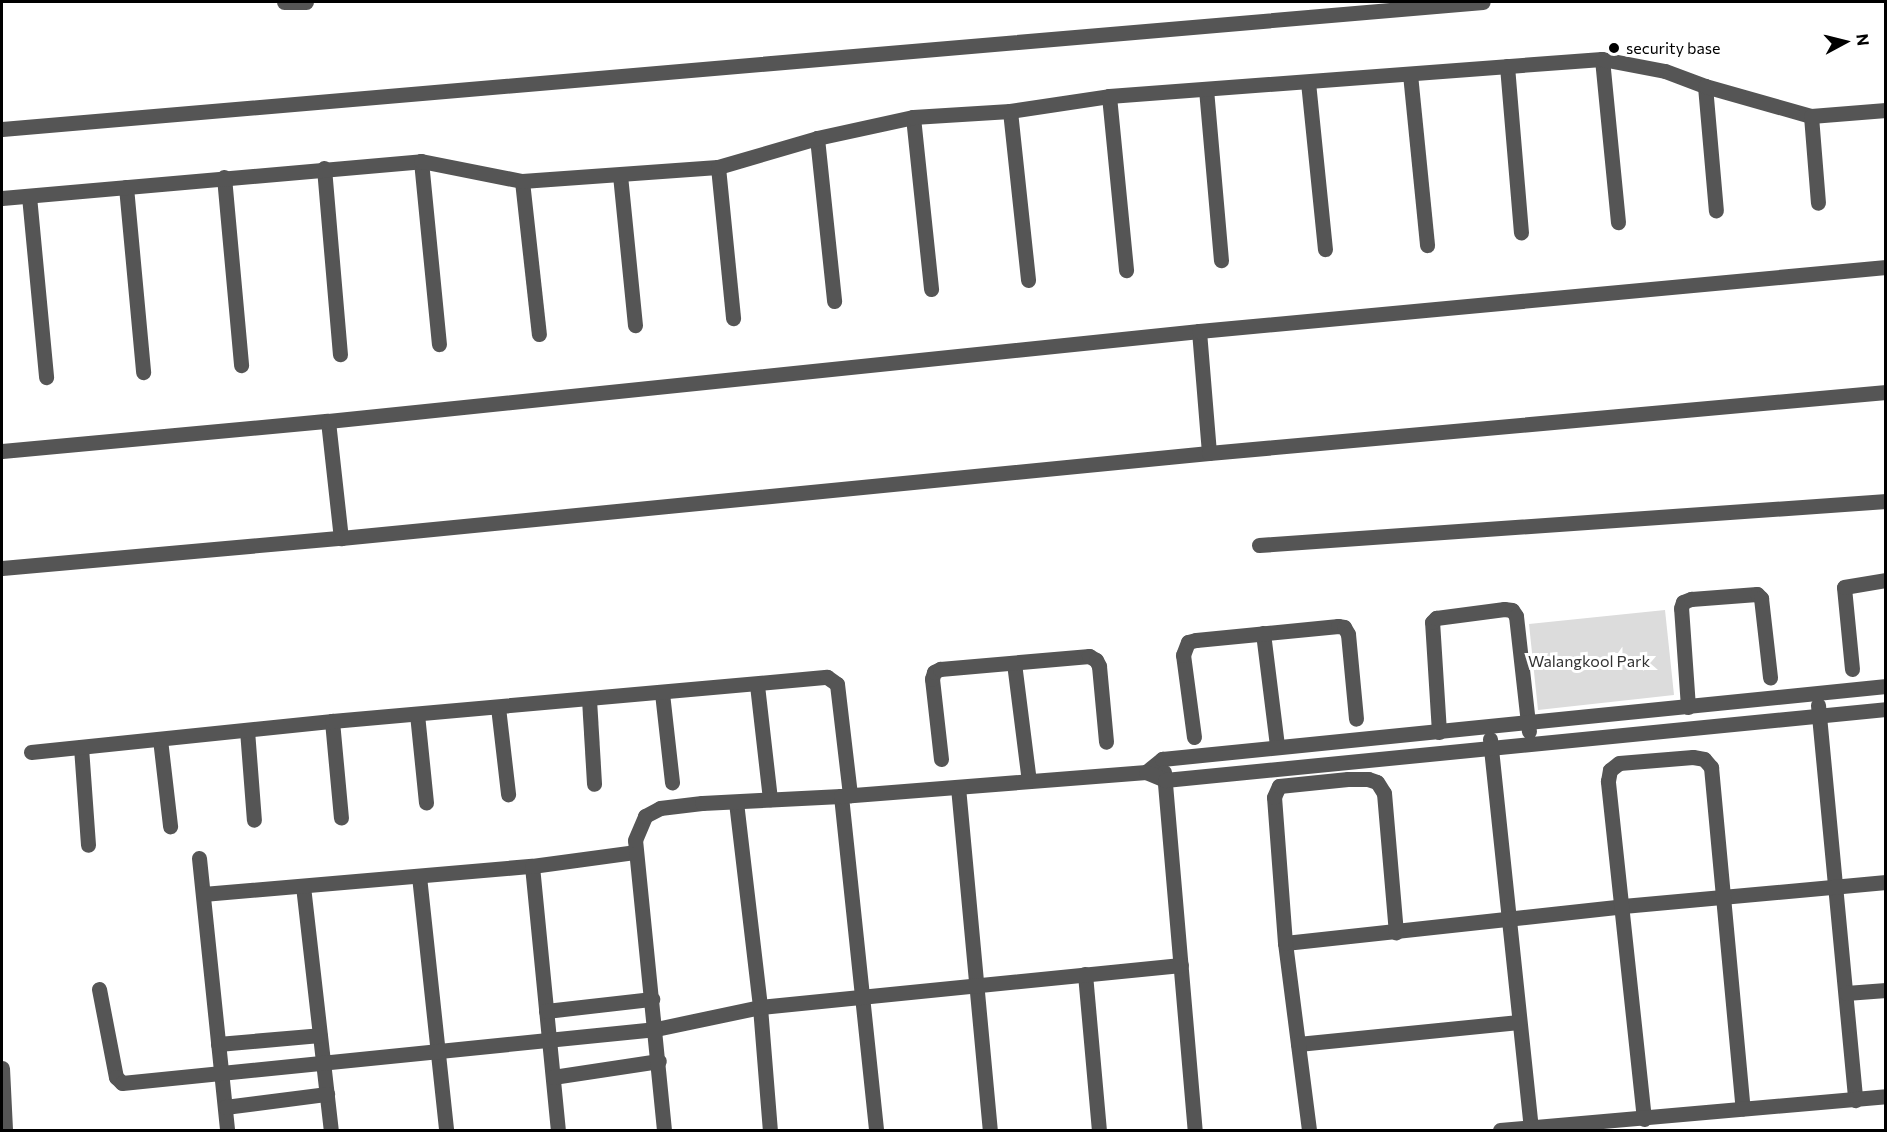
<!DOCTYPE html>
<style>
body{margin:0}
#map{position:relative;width:1887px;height:1132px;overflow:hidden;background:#fff;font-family:Commissioner,sans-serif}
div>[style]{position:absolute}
.green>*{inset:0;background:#dcdcdc}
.minor>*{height:15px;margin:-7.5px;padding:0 7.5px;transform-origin:7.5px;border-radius:7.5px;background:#555}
.dots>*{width:16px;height:16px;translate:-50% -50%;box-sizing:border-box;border:3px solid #fff;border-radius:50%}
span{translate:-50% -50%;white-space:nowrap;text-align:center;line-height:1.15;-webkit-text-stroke:6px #fff;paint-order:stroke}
.poi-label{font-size:16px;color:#000}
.left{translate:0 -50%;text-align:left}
.park-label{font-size:16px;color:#333}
.frame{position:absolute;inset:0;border:3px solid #000;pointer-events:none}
.north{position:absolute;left:1815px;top:12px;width:60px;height:60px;-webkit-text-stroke:4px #fff;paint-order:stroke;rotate:83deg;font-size:16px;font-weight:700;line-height:24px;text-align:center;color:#000}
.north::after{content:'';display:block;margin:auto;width:21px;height:27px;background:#000;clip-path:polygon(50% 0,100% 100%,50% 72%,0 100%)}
</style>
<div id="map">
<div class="green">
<div style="clip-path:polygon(1665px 610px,1674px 695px,1538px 710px,1529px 624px)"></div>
</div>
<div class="minor">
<div style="left:284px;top:2px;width:22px"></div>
<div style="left:1602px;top:59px;width:164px;rotate:84.4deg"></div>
<div style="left:1507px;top:66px;width:167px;rotate:85.2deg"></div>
<div style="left:1410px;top:74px;width:172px;rotate:84.3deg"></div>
<div style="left:1308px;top:82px;width:168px;rotate:84.2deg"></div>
<div style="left:1705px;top:86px;width:125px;rotate:85deg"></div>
<div style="left:1206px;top:89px;width:172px;rotate:85deg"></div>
<div style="left:1109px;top:96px;width:175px;rotate:84.4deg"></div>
<div style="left:1010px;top:111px;width:170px;rotate:83.9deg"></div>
<div style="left:1811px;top:116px;width:87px;rotate:85.4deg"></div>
<div style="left:913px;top:117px;width:173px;rotate:84deg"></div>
<div style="left:2px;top:129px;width:1486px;rotate:-4.9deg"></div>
<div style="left:817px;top:138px;width:164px;rotate:84deg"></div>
<div style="left:421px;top:161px;width:184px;rotate:84.4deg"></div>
<div style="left:718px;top:167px;width:152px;rotate:84.3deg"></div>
<div style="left:324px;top:168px;width:187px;rotate:85.1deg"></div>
<div style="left:620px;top:175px;width:151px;rotate:84.3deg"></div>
<div style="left:224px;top:177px;width:189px;rotate:84.8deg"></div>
<div style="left:522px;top:181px;width:154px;rotate:83.7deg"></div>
<div style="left:126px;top:187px;width:186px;rotate:84.7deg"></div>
<div style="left:29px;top:196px;width:182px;rotate:84.6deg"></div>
<div style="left:2px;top:198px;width:421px;rotate:-5deg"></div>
<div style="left:421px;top:161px;width:103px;rotate:11.2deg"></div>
<div style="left:522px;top:181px;width:196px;rotate:-4.1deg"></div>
<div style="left:718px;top:167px;width:103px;rotate:-16.3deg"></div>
<div style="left:817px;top:138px;width:98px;rotate:-12.3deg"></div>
<div style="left:913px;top:117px;width:97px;rotate:-3.5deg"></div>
<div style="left:1010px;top:111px;width:100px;rotate:-8.6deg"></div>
<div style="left:1109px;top:96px;width:494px;rotate:-4.3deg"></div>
<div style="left:1602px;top:59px;width:64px;rotate:10.8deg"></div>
<div style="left:1665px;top:71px;width:43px;rotate:20.6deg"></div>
<div style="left:1705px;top:86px;width:110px;rotate:15.8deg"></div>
<div style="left:1811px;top:116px;width:75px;rotate:-4.6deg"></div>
<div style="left:1199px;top:331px;width:122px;rotate:85.3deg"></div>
<div style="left:328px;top:421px;width:118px;rotate:83.7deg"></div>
<div style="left:2px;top:451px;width:327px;rotate:-5.3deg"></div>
<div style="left:328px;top:421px;width:876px;rotate:-5.9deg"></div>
<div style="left:1199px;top:331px;width:690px;rotate:-5.32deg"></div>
<div style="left:1259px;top:545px;width:629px;rotate:-4.01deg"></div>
<div style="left:2px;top:568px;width:340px;rotate:-5.1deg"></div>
<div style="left:341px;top:538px;width:872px;rotate:-5.59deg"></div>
<div style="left:1209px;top:453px;width:680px;rotate:-5.15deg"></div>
<div style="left:1263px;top:633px;width:114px;rotate:82.9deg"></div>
<div style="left:1014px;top:663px;width:119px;rotate:82.8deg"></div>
<div style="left:1852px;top:669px;width:82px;rotate:-95.6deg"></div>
<div style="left:1844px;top:587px;width:43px;rotate:-9.5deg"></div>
<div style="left:757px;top:685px;width:115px;rotate:83.5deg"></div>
<div style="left:662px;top:693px;width:90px;rotate:83.6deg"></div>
<div style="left:589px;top:699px;width:85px;rotate:86.6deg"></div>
<div style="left:1818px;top:705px;width:397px;rotate:84.6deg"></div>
<div style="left:498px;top:707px;width:88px;rotate:83.4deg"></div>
<div style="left:1688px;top:707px;width:99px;rotate:-94deg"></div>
<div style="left:1681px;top:608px;width:6px;rotate:-72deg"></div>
<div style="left:1683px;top:602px;width:9px;rotate:-21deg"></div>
<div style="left:1691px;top:599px;width:66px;rotate:-4.3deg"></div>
<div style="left:1757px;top:594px;width:6px;rotate:45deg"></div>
<div style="left:1761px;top:598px;width:80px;rotate:83.5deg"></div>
<div style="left:417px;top:714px;width:89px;rotate:84.2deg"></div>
<div style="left:332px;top:721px;width:97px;rotate:84.7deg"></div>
<div style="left:247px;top:730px;width:90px;rotate:85.6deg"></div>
<div style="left:1439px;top:732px;width:110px;rotate:-93.6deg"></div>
<div style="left:1432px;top:622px;width:6px;rotate:-45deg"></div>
<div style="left:1436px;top:618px;width:69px;rotate:-7.5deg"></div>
<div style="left:1504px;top:609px;width:8px;rotate:7deg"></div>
<div style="left:1512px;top:610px;width:7px;rotate:56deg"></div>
<div style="left:1516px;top:616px;width:116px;rotate:83.6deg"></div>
<div style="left:1194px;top:737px;width:83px;rotate:-97.6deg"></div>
<div style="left:1183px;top:655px;width:14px;rotate:-69deg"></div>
<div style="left:1188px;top:642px;width:8px;rotate:-14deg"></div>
<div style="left:1196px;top:640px;width:143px;rotate:-5.6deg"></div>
<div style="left:1338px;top:626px;width:6px;rotate:9deg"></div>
<div style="left:1344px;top:627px;width:8px;rotate:60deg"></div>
<div style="left:1348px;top:634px;width:85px;rotate:84.6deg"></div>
<div style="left:160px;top:739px;width:88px;rotate:83.4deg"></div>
<div style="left:1490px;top:739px;width:391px;rotate:84deg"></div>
<div style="left:81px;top:747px;width:98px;rotate:85.9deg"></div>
<div style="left:31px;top:752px;width:303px;rotate:-5.9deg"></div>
<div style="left:332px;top:721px;width:497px;rotate:-5.1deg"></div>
<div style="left:827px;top:677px;width:12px;rotate:35deg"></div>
<div style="left:837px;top:684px;width:112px;rotate:83.3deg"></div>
<div style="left:941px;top:759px;width:81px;rotate:-96.4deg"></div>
<div style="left:932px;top:679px;width:7px;rotate:-74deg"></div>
<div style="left:934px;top:672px;width:7px;rotate:-27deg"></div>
<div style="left:940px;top:669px;width:150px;rotate:-5deg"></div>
<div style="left:1089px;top:656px;width:8px;rotate:30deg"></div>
<div style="left:1096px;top:660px;width:7px;rotate:63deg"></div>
<div style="left:1099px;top:666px;width:76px;rotate:84.7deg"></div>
<div style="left:1146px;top:772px;width:21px;rotate:-39deg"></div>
<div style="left:1162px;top:759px;width:728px;rotate:-5.76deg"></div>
<div style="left:1164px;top:772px;width:359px;rotate:85.1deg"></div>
<div style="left:958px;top:787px;width:344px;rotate:84.7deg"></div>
<div style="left:841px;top:796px;width:336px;rotate:84deg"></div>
<div style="left:736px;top:802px;width:206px;rotate:83.3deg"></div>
<div style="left:760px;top:1007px;width:123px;rotate:85.4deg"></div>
<div style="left:199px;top:858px;width:273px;rotate:84.1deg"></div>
<div style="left:532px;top:866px;width:265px;rotate:84.4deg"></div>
<div style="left:419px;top:876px;width:255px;rotate:83.9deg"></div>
<div style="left:303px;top:886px;width:246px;rotate:83.5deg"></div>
<div style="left:203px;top:894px;width:330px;rotate:-4.9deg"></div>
<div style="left:532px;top:866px;width:105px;rotate:-7.7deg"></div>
<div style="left:1285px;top:943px;width:340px;rotate:-6.2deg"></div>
<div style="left:1623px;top:906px;width:264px;rotate:-5.2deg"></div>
<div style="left:1085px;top:974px;width:157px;rotate:84.9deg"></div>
<div style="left:99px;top:989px;width:90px;rotate:79.1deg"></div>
<div style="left:116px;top:1077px;width:8px;rotate:45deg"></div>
<div style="left:122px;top:1083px;width:537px;rotate:-5.77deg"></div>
<div style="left:656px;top:1029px;width:106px;rotate:-11.9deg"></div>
<div style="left:760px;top:1007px;width:423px;rotate:-5.7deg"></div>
<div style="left:1846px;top:993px;width:40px;rotate:-4.3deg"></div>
<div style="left:546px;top:1011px;width:107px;rotate:-6.5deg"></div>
<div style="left:218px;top:1044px;width:102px;rotate:-5deg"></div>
<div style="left:1298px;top:1044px;width:222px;rotate:-5.7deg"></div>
<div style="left:2px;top:1068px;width:62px;rotate:87.2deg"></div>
<div style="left:553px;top:1077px;width:107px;rotate:-8.6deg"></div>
<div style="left:225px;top:1107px;width:103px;rotate:-7.3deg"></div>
<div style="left:1644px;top:1119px;width:340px;rotate:-96.1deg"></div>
<div style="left:1608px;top:781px;width:11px;rotate:-80deg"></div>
<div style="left:1610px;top:770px;width:11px;rotate:-38deg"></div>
<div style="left:1619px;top:763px;width:74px;rotate:-4.6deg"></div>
<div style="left:1693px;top:757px;width:11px;rotate:10deg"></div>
<div style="left:1704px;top:759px;width:11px;rotate:49deg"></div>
<div style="left:1711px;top:767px;width:343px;rotate:84.7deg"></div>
<div style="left:664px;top:1130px;width:291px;rotate:-95.7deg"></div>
<div style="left:635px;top:840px;width:26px;rotate:-67deg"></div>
<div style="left:645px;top:816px;width:17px;rotate:-28deg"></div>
<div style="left:660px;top:808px;width:42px;rotate:-6.8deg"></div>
<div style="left:702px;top:803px;width:139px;rotate:-2.9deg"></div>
<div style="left:841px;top:796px;width:306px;rotate:-4.5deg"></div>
<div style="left:1146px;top:772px;width:21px;rotate:23deg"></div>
<div style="left:1165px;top:780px;width:724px;rotate:-5.62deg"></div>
<div style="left:1309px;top:1130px;width:189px;rotate:-97.3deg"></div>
<div style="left:1285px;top:943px;width:146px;rotate:-94.3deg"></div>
<div style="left:1274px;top:797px;width:12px;rotate:-66deg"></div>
<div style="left:1279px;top:786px;width:69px;rotate:-5.8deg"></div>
<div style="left:1348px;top:779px;width:20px"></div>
<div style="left:1368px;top:779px;width:9px;rotate:18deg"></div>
<div style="left:1377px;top:782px;width:13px;rotate:58deg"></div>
<div style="left:1384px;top:793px;width:140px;rotate:85.1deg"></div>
<div style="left:1500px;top:1130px;width:387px;rotate:-5deg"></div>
</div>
<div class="dots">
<div style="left:1614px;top:48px;background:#000"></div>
</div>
<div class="poi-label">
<span class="left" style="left:1626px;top:48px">security base</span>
</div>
<div class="park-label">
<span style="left:1589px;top:661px">Walangkool Park</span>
</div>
<div class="frame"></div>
<div class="north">N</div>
</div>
